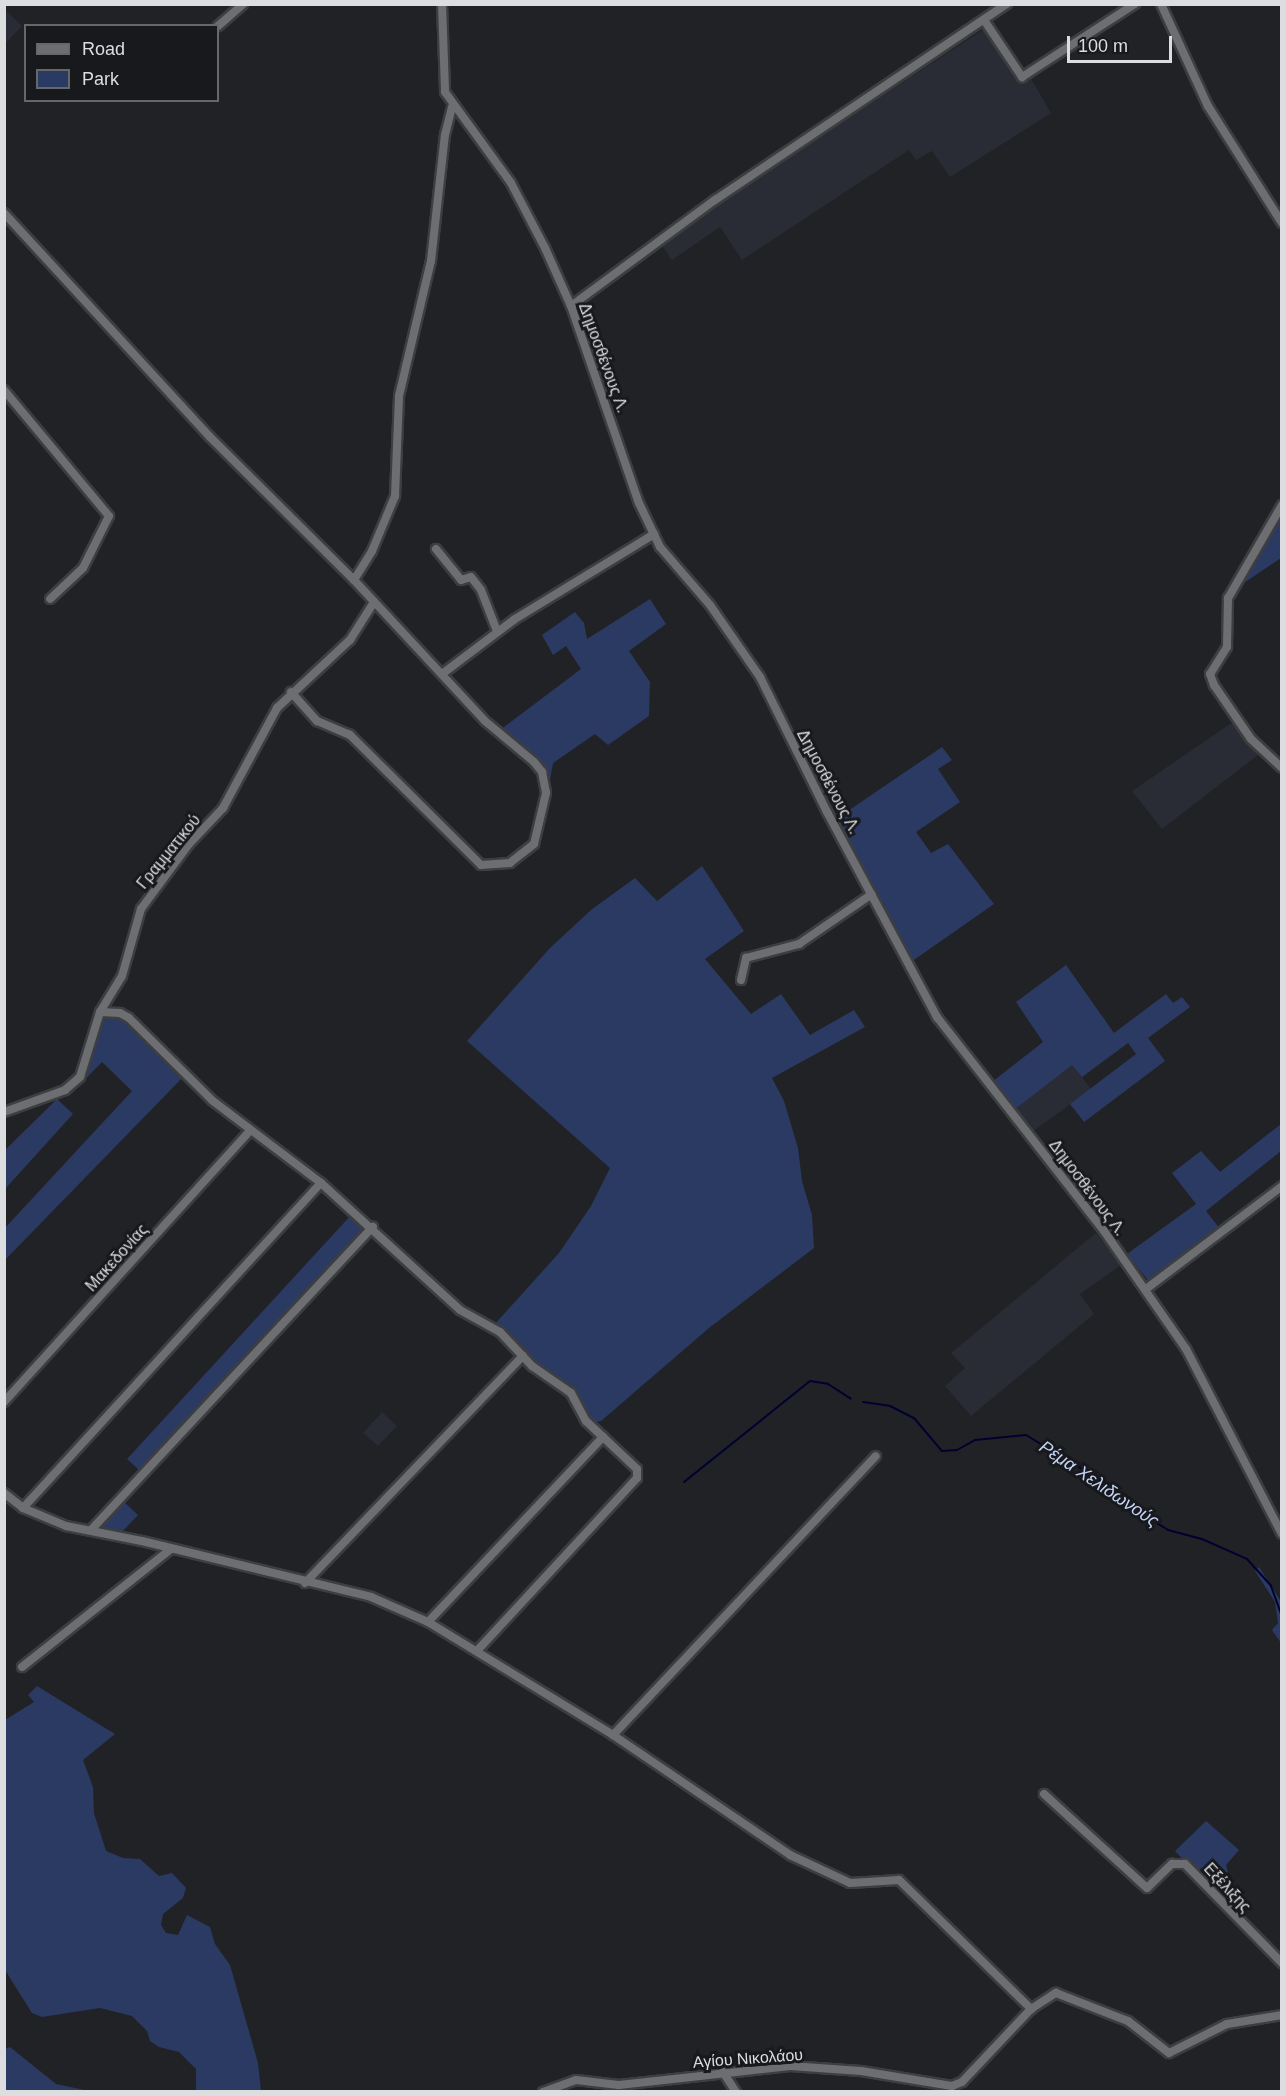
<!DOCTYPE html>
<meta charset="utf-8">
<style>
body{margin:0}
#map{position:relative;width:1286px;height:2096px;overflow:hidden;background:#212225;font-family:Arial,sans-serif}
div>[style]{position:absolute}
.built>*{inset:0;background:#292c34}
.green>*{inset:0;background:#2b3a63}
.stream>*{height:2px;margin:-1px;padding:0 1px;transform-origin:1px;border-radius:1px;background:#020030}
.roads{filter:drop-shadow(2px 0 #3c3e40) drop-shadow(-2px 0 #3c3e40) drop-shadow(0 2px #3c3e40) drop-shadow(0 -2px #3c3e40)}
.minor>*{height:8px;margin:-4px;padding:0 4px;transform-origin:4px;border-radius:4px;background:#6d6e72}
span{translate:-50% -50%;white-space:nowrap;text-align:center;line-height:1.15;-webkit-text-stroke:6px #18191c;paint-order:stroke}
.street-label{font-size:16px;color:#dcdddf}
.water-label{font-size:18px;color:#c5d3f6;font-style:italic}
.frame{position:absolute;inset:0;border:6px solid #dcdddf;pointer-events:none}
.legend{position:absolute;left:24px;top:24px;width:195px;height:78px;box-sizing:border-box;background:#18191c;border:2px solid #66676a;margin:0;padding:8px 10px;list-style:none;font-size:18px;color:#dcdddf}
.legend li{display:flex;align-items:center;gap:12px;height:30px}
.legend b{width:30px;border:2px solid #66676a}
.scale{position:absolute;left:1067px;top:36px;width:105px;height:27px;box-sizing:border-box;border:3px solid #dcdddf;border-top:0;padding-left:8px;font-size:18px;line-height:21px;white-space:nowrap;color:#dcdddf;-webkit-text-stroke:4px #18191c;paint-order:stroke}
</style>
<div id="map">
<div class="built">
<div style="clip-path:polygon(4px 9px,22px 26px,5px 44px,4px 44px)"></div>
<div style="clip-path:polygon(984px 29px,1018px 83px,1030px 77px,1051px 113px,950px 177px,932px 151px,916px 160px,909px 150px,742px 260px,720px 227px,672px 260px,662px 246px,718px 204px)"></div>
<div style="clip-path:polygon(1233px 722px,1258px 755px,1162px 829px,1132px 791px)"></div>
<div style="clip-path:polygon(1072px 1064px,1091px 1089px,1032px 1132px,1014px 1110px)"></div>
<div style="clip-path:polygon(1096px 1233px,1121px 1265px,1080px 1294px,1094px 1314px,971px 1416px,945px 1386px,965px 1368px,951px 1353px)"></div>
<div style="clip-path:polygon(382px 1412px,397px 1426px,378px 1446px,363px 1433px)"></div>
</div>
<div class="green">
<div style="clip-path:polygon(1281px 519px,1281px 558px,1238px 587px,1250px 568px)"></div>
<div style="clip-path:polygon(650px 599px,666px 624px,629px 651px,650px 682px,649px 716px,608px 745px,595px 734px,553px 763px,550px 780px,524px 748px,500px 730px,581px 669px,566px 646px,553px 655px,542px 635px,575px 612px,584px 623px,587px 639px)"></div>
<div style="clip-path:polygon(942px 747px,952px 760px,938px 769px,960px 802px,916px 832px,931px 853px,948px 844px,994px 904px,911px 962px,836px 819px)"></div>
<div style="clip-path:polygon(702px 866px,744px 931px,705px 959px,751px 1014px,781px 994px,810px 1035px,854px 1010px,865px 1027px,772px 1078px,784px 1101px,798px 1148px,802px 1181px,812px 1215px,814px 1248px,709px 1328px,601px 1421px,592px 1423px,582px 1405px,524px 1355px,510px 1335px,494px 1325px,559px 1253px,591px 1206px,610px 1168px,467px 1041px,550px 948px,591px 910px,635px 878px,657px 901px)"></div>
<div style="clip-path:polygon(1066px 965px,1114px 1033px,1166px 994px,1173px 1003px,1182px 997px,1190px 1007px,1148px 1038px,1165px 1061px,1084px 1122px,1070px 1104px,1136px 1054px,1128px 1043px,1082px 1077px,1072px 1065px,1014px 1110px,992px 1082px,1043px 1042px,1016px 1002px)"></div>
<div style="clip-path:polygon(118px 1017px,127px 1020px,187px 1073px,5px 1260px,4px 1229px,132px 1091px,102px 1062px,70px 1095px,68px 1093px,91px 1061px,103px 1018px)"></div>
<div style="clip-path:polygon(57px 1099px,73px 1114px,5px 1189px,5px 1150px)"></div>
<div style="clip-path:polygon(1281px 1124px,1281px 1151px,1206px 1211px,1221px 1230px,1151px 1284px,1127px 1254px,1196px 1204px,1172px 1173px,1201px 1151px,1220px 1172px)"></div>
<div style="clip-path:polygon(352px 1214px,369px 1228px,141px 1472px,127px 1459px)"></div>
<div style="clip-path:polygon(123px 1501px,138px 1515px,121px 1533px,102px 1529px,99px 1527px)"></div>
<div style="clip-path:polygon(1259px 1567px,1280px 1600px,1281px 1643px,1272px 1630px,1278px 1623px,1275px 1602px,1255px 1571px)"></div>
<div style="clip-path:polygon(37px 1686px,115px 1734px,83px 1760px,93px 1787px,94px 1813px,106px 1851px,123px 1858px,140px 1859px,159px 1876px,172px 1873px,186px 1888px,183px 1898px,163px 1914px,161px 1925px,166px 1933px,178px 1935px,187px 1915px,210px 1927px,215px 1944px,230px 1965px,258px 2063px,261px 2091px,196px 2091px,196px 2069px,179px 2052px,159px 2047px,150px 2041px,147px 2031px,132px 2016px,100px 2008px,42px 2017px,32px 2013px,5px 1970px,5px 1720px,34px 1702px,28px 1695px)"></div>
<div style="clip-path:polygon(1206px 1821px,1239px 1850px,1226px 1865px,1228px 1872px,1211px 1889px,1175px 1851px)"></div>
<div style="clip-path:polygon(10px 2047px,56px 2084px,89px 2091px,5px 2091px,5px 2049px)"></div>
</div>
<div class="stream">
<div style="left:863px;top:1402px;width:27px;rotate:8deg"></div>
<div style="left:890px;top:1406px;width:27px;rotate:27deg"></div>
<div style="left:914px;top:1418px;width:43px;rotate:49.7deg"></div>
<div style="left:942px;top:1451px;width:15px;rotate:-4deg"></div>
<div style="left:957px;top:1450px;width:21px;rotate:-29deg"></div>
<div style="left:975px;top:1440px;width:51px;rotate:-5.6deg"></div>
<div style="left:1026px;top:1435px;width:96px;rotate:31.4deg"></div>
<div style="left:1108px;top:1485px;width:43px;rotate:41.2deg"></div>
<div style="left:1140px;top:1513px;width:33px;rotate:31deg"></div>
<div style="left:1168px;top:1530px;width:35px;rotate:15deg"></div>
<div style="left:1202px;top:1539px;width:49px;rotate:24deg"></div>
<div style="left:1247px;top:1559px;width:36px;rotate:48deg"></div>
<div style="left:1271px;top:1586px;width:32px;rotate:70deg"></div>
<div style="left:684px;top:1482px;width:161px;rotate:-38.7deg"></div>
<div style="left:810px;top:1381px;width:18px;rotate:9deg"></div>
<div style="left:828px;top:1384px;width:27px;rotate:33deg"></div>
</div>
<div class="roads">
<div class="minor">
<div style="left:442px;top:4px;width:88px;rotate:88deg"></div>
<div style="left:445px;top:92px;width:112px;rotate:54deg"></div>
<div style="left:511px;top:183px;width:73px;rotate:62.4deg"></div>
<div style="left:545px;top:248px;width:64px;rotate:65.9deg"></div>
<div style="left:571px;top:306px;width:208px;rotate:71deg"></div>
<div style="left:639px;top:503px;width:49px;rotate:64.5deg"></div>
<div style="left:660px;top:547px;width:77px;rotate:49.2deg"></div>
<div style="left:710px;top:605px;width:88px;rotate:55.2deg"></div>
<div style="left:760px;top:677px;width:151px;rotate:63.6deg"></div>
<div style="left:827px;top:812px;width:233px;rotate:61.8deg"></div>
<div style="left:937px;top:1017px;width:271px;rotate:52deg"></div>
<div style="left:1104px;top:1231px;width:144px;rotate:55.2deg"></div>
<div style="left:1186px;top:1349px;width:208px;rotate:62.6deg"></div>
<div style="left:1161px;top:4px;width:112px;rotate:65.3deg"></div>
<div style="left:1208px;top:106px;width:138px;rotate:57.7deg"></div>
<div style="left:984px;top:20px;width:69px;rotate:56.3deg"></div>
<div style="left:1022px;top:77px;width:135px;rotate:-32.9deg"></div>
<div style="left:218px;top:26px;width:33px;rotate:-41deg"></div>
<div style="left:4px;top:213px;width:304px;rotate:47.4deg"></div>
<div style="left:210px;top:437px;width:203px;rotate:44.8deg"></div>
<div style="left:354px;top:580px;width:192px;rotate:47.1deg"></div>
<div style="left:485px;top:721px;width:64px;rotate:39.9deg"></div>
<div style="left:534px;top:762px;width:13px;rotate:51deg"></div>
<div style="left:542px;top:772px;width:21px;rotate:79deg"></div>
<div style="left:546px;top:793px;width:52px;rotate:103.2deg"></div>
<div style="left:534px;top:844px;width:31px;rotate:142deg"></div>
<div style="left:510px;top:863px;width:29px;rotate:176deg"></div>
<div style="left:481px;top:865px;width:185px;rotate:-135.2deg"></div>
<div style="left:350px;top:735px;width:36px;rotate:-157deg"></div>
<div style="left:317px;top:721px;width:39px;rotate:-132deg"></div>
<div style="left:571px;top:306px;width:179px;rotate:-36.4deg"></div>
<div style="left:715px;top:200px;width:352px;rotate:-33.9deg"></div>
<div style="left:4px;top:390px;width:164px;rotate:50.2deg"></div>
<div style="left:109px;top:516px;width:58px;rotate:116.6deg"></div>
<div style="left:83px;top:568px;width:45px;rotate:136.8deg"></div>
<div style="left:1282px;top:505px;width:108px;rotate:120.1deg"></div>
<div style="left:1228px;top:598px;width:49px;rotate:91.2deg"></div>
<div style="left:1227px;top:647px;width:32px;rotate:122deg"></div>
<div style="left:1210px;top:674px;width:12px;rotate:70deg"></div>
<div style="left:1214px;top:685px;width:65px;rotate:55.6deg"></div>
<div style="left:1251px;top:739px;width:42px;rotate:43.1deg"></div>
<div style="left:436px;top:549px;width:40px;rotate:51deg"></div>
<div style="left:461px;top:580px;width:10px;rotate:-17deg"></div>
<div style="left:471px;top:577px;width:16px;rotate:52deg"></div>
<div style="left:481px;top:590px;width:44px;rotate:68.7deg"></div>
<div style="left:354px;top:580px;width:34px;rotate:-58deg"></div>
<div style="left:372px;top:551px;width:60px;rotate:-67.3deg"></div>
<div style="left:395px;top:496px;width:100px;rotate:-87.7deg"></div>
<div style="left:399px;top:396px;width:139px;rotate:-76.7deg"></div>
<div style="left:431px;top:261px;width:127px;rotate:-83.7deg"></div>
<div style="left:445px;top:135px;width:29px;rotate:-76deg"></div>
<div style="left:442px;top:674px;width:91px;rotate:-37deg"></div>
<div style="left:515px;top:619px;width:163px;rotate:-31.4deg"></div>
<div style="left:741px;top:980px;width:23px;rotate:-77deg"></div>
<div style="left:746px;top:958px;width:55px;rotate:-14.8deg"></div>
<div style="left:799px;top:944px;width:88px;rotate:-34.4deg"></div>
<div style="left:100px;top:1012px;width:20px;rotate:3deg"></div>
<div style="left:120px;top:1013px;width:10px;rotate:29deg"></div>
<div style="left:129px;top:1018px;width:118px;rotate:44.7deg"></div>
<div style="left:213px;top:1101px;width:136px;rotate:37.2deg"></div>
<div style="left:321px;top:1183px;width:188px;rotate:42.4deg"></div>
<div style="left:460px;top:1310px;width:46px;rotate:28.8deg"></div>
<div style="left:500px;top:1332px;width:47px;rotate:46.7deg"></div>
<div style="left:532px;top:1366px;width:47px;rotate:34.7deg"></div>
<div style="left:571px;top:1393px;width:32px;rotate:62deg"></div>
<div style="left:586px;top:1421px;width:70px;rotate:43.3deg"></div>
<div style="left:637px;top:1469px;width:9px;rotate:90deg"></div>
<div style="left:637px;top:1478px;width:234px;rotate:132.8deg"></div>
<div style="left:4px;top:1112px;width:65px;rotate:-19.8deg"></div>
<div style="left:65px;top:1090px;width:20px;rotate:-41deg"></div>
<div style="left:80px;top:1077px;width:68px;rotate:-72.9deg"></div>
<div style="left:100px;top:1012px;width:42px;rotate:-58.6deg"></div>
<div style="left:122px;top:976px;width:70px;rotate:-74.2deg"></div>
<div style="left:141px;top:909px;width:81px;rotate:-53.6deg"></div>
<div style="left:189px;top:844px;width:50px;rotate:-46.6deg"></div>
<div style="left:223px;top:808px;width:114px;rotate:-61.6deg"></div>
<div style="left:277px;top:708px;width:100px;rotate:-43deg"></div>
<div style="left:350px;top:640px;width:45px;rotate:-57.7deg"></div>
<div style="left:1146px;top:1289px;width:171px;rotate:-37.1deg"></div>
<div style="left:4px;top:1402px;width:366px;rotate:-47.8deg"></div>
<div style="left:4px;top:1493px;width:24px;rotate:38deg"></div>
<div style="left:23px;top:1508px;width:47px;rotate:22.7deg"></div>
<div style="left:66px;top:1526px;width:77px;rotate:11.2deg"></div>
<div style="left:142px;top:1541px;width:236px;rotate:13.7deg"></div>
<div style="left:371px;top:1597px;width:62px;rotate:23.7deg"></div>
<div style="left:428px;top:1622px;width:217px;rotate:31.4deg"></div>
<div style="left:613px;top:1735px;width:214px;rotate:34.1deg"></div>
<div style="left:790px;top:1855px;width:66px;rotate:25deg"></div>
<div style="left:850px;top:1883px;width:49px;rotate:-3.5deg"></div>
<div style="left:899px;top:1880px;width:185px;rotate:44.3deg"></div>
<div style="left:23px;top:1508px;width:441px;rotate:-47.5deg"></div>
<div style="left:91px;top:1530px;width:414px;rotate:-47.1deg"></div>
<div style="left:305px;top:1583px;width:315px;rotate:-46.2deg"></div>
<div style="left:428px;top:1622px;width:255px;rotate:-46.6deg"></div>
<div style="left:22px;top:1667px;width:191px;rotate:-38.4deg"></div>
<div style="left:613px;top:1735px;width:383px;rotate:-46.7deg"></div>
<div style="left:1044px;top:1794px;width:139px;rotate:42.4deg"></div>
<div style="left:1147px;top:1888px;width:35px;rotate:-44deg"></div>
<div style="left:1172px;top:1864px;width:13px"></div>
<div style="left:1185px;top:1864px;width:139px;rotate:45.6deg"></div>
<div style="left:723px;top:2072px;width:24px;rotate:57deg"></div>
<div style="left:543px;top:2092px;width:35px;rotate:-20deg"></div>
<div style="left:576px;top:2080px;width:43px;rotate:6.6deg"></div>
<div style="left:619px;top:2085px;width:172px;rotate:-6.3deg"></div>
<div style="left:790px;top:2066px;width:71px;rotate:4deg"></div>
<div style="left:861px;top:2071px;width:92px;rotate:9.4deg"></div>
<div style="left:952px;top:2086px;width:11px;rotate:-22deg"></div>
<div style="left:962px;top:2082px;width:100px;rotate:-46.6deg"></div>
<div style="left:1031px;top:2009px;width:30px;rotate:-33deg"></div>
<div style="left:1056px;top:1993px;width:77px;rotate:21.3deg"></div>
<div style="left:1128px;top:2021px;width:52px;rotate:38deg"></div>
<div style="left:1169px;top:2053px;width:65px;rotate:-26.6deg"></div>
<div style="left:1227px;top:2024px;width:56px;rotate:-9.3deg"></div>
</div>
</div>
<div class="street-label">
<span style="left:603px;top:358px;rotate:70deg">Δημοσθένους Λ.</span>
<span style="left:828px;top:782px;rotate:62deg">Δημοσθένους Λ.</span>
<span style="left:169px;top:852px;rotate:-51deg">Γραμματικού</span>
<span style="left:1087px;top:1188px;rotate:53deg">Δημοσθένους Λ.</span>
<span style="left:117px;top:1258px;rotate:-48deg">Μακεδονίας</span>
<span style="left:1227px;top:1888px;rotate:47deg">Εξέλιξης</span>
<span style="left:748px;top:2059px;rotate:-4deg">Αγίου Νικολάου</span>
</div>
<div class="water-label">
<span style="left:1099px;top:1484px;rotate:34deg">Ρέμα Χελιδωνούς</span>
</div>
<div class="frame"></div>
<ul class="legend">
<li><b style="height:8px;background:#6d6e72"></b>Road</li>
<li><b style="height:16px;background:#2b3a63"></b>Park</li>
</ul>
<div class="scale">100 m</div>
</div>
